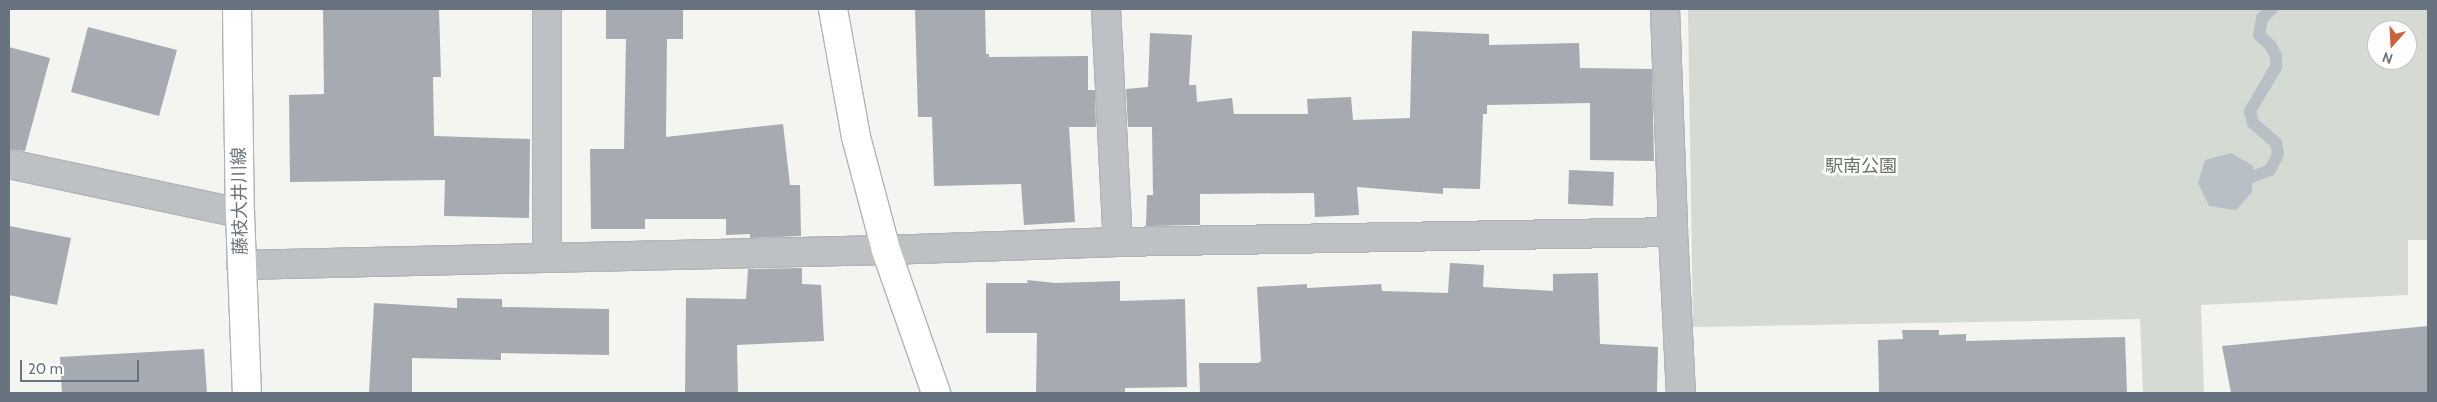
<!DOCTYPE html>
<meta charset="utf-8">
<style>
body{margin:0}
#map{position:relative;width:2437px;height:402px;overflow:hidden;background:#f4f4f1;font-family:Cabin,"Noto Sans JP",sans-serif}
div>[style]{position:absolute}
.green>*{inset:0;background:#d5dad3}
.water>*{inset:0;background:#b7c0c4}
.stream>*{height:12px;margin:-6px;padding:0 6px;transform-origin:6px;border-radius:6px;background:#b7c0c4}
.building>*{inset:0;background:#a5abb0}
.roads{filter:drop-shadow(1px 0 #b0b4b8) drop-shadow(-1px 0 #b0b4b8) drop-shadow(0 1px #b0b4b8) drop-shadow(0 -1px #b0b4b8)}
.street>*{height:28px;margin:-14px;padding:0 14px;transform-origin:14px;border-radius:14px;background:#bec1c4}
.secondary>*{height:28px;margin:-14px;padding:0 14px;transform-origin:14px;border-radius:14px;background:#fff}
.primary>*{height:28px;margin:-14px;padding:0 14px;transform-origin:14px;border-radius:14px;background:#fff}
span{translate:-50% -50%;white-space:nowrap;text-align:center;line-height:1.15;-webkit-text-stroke:5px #fff;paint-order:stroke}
.park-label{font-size:18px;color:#677665}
.street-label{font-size:18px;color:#67737e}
.frame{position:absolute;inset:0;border:10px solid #67737e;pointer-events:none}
.north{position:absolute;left:2367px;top:20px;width:50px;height:50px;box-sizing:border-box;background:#fff;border:1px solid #c2c7cb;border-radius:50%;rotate:199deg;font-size:14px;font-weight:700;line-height:20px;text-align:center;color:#67737e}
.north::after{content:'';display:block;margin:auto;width:18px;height:22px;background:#cc6239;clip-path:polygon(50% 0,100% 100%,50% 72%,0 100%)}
.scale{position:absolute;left:20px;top:360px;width:119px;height:22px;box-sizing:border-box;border:2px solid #67737e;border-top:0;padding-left:6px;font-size:15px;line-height:18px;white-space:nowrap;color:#67737e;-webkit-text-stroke:4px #fff;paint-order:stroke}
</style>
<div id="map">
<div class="green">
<div style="clip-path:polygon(evenodd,1688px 9px,2428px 9px,2428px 240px,2408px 240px,2408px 295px,2201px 305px,2204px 393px,2143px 393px,2140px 319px,1693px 327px,1688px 9px,2377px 30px,2407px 30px,2407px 60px,2377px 60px,2377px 30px)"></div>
</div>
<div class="water">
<div style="clip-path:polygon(2231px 153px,2253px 166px,2252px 192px,2236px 210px,2209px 206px,2198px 183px,2205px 160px)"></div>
</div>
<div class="stream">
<div style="left:2252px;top:177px;width:19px;rotate:-21deg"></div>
<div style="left:2270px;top:170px;width:18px;rotate:-63deg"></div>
<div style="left:2278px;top:154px;width:11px;rotate:-100deg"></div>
<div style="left:2276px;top:143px;width:30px;rotate:-139deg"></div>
<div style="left:2253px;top:123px;width:12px;rotate:-104deg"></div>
<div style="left:2250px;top:111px;width:51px;rotate:-59.4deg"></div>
<div style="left:2276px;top:67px;width:11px;rotate:-90deg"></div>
<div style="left:2276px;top:56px;width:11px;rotate:-117deg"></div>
<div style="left:2271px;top:46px;width:16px;rotate:-137deg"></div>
<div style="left:2259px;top:35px;width:17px;rotate:-80deg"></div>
<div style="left:2262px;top:18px;width:13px;rotate:-42deg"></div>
</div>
<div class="building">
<div style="clip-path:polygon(323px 9px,439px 9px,441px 77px,433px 77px,434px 136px,530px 139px,529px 218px,444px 216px,445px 180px,290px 182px,289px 95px,324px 94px)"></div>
<div style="clip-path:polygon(606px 9px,683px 9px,683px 39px,667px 39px,666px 137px,783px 124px,790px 185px,800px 185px,801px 236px,750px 238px,750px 234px,726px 235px,726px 219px,645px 219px,645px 229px,591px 229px,590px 149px,624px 149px,626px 39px,606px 39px)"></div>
<div style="clip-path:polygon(915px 9px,985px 9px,986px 54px,989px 54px,989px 57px,1088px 56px,1088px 90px,1095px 90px,1096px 127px,1069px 127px,1075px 222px,1024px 225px,1021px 184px,934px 186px,932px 117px,918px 117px)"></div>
<div style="clip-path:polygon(88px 27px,177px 50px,159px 116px,71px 92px)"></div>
<div style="clip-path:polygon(1412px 31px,1489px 34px,1489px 45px,1579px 43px,1580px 68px,1652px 69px,1654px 161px,1590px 160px,1590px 103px,1487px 105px,1487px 114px,1483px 114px,1480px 189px,1443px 188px,1443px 194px,1357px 187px,1359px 215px,1315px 217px,1314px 193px,1200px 194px,1200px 225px,1146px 226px,1147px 195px,1153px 195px,1152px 127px,1128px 127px,1126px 89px,1148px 87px,1150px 33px,1192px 35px,1189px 85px,1196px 85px,1197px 102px,1232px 98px,1234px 114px,1308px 114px,1307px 99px,1351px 97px,1353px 120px,1410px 118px)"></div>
<div style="clip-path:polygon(9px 47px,50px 58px,25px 151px,9px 149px)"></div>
<div style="clip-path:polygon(1569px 170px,1614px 172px,1613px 206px,1568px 204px)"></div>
<div style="clip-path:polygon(9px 226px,71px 238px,57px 305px,9px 295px)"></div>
<div style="clip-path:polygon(1450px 263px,1484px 265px,1483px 287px,1553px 291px,1553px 274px,1598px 273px,1600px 344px,1658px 347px,1657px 393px,1200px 393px,1199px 363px,1258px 363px,1261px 361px,1257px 287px,1307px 284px,1307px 288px,1381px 284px,1382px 291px,1448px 293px)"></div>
<div style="clip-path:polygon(802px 268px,802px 284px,821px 285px,824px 341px,737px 345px,738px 393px,685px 393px,686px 298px,746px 299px,748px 269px)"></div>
<div style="clip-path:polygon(1027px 280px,1055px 283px,1120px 281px,1120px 301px,1185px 299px,1187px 387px,1125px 388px,1125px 393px,1036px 393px,1037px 333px,986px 333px,986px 283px,1028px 283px)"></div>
<div style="clip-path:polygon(457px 298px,502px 299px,502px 307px,609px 309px,609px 355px,501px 353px,501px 360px,412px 358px,412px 393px,369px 393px,374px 303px,457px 308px)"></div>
<div style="clip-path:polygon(2428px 326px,2428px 393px,2231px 393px,2222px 346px)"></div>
<div style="clip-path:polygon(1902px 330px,1939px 330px,1939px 335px,1966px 334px,1966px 341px,2125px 337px,2127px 393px,1879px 393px,1878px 340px,1903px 339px)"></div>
<div style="clip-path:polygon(204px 349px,207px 393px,62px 393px,60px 357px)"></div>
</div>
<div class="roads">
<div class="street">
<div style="left:547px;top:9px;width:249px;rotate:90deg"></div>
<div style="left:1106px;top:9px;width:233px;rotate:87.1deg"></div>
<div style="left:1665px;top:9px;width:223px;rotate:87.9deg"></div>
<div style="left:1673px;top:232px;width:161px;rotate:87.2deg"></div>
<div style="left:9px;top:164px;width:236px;rotate:12deg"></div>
<div style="left:241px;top:265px;width:645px;rotate:-1.33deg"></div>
<div style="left:886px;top:250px;width:232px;rotate:-2deg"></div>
<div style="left:1118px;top:242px;width:555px;rotate:-1.03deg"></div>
</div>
<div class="secondary">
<div style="left:833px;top:9px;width:130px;rotate:79.8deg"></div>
<div style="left:856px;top:137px;width:117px;rotate:75.1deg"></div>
<div style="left:886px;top:250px;width:151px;rotate:70.7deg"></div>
</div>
<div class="primary">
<div style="left:237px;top:9px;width:204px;rotate:89.2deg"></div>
<div style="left:240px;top:213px;width:180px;rotate:87.8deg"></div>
</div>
</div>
<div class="park-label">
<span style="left:1861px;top:166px">駅南公園</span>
</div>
<div class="street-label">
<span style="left:240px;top:201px;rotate:-91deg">藤枝大井川線</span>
</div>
<div class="frame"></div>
<div class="north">N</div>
<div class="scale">20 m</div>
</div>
